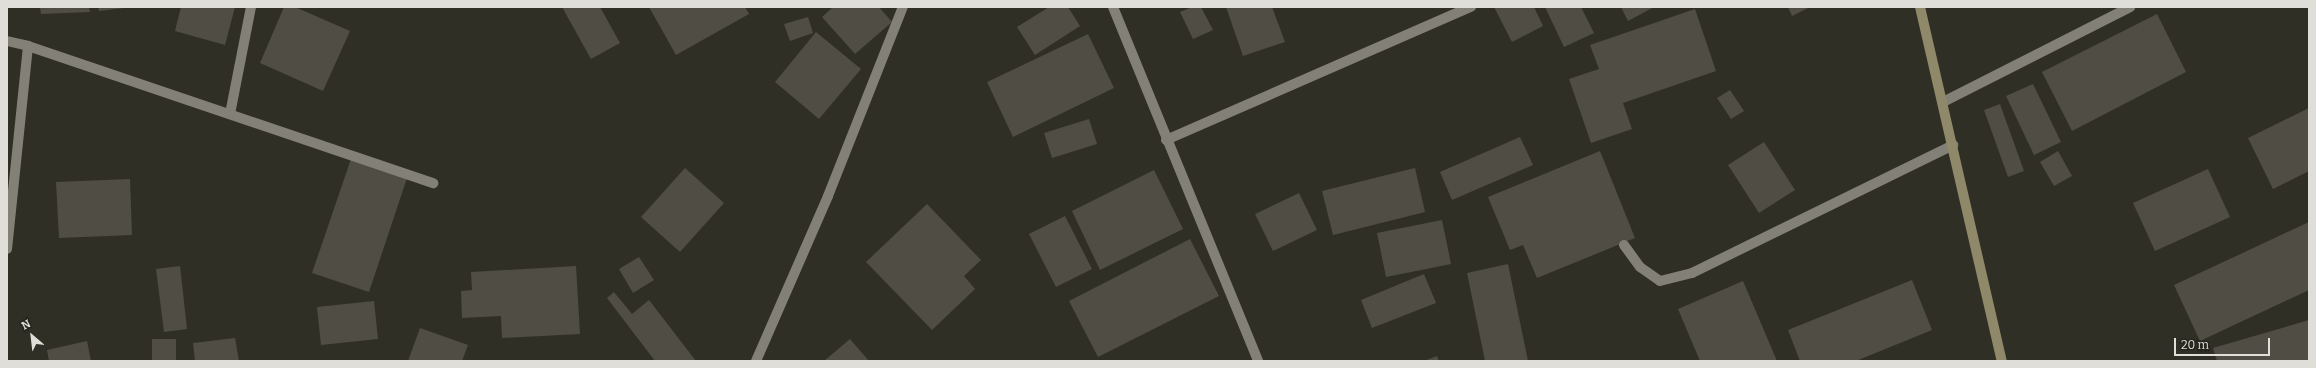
<!DOCTYPE html>
<style>
body{margin:0}
#map{position:relative;width:2316px;height:368px;overflow:hidden;background:#302f26;font-family:Bitter,serif}
div>[style]{position:absolute}
.building>*{inset:0;background:#4f4d44}
.street>*{height:10px;margin:-5px;padding:0 5px;transform-origin:5px;border-radius:5px;background:#838177}
.secondary>*{height:10px;margin:-5px;padding:0 5px;transform-origin:5px;border-radius:5px;background:#8f896a}
span{translate:-50% -50%;white-space:nowrap;text-align:center;line-height:1.15;-webkit-text-stroke:4px #26251d;paint-order:stroke}
.frame{position:absolute;inset:0;border:8px solid #dfded8;pointer-events:none}
.north{position:absolute;left:12px;top:316px;width:40px;height:40px;-webkit-text-stroke:3px #26251d;paint-order:stroke;rotate:332deg;font-size:11px;font-weight:700;line-height:16px;text-align:center;color:#dfded8}
.north::after{content:'';display:block;margin:auto;width:14px;height:18px;background:#dfded8;clip-path:polygon(50% 0,100% 100%,50% 72%,0 100%)}
.scale{position:absolute;left:2174px;top:338px;width:96px;height:18px;box-sizing:border-box;border:2px solid #dfded8;border-top:0;padding-left:5px;font-size:12px;line-height:14px;white-space:nowrap;color:#dfded8;-webkit-text-stroke:3px #26251d;paint-order:stroke}
</style>
<div id="map">
<div class="building">
<div style="clip-path:polygon(40px 7px,89px 7px,90px 12px,41px 14px)"></div>
<div style="clip-path:polygon(98px 7px,124px 7px,124px 8px,99px 11px)"></div>
<div style="clip-path:polygon(181px 7px,235px 7px,225px 45px,175px 31px)"></div>
<div style="clip-path:polygon(284px 7px,295px 7px,350px 31px,323px 91px,260px 63px)"></div>
<div style="clip-path:polygon(562px 7px,600px 7px,620px 43px,591px 59px)"></div>
<div style="clip-path:polygon(649px 7px,745px 7px,749px 14px,676px 55px)"></div>
<div style="clip-path:polygon(833px 7px,879px 7px,892px 22px,855px 54px,822px 17px)"></div>
<div style="clip-path:polygon(1049px 7px,1068px 7px,1080px 26px,1035px 55px,1017px 27px)"></div>
<div style="clip-path:polygon(1192px 7px,1201px 7px,1213px 30px,1193px 39px,1180px 12px)"></div>
<div style="clip-path:polygon(1226px 7px,1272px 7px,1285px 42px,1243px 56px)"></div>
<div style="clip-path:polygon(1494px 7px,1534px 7px,1543px 26px,1512px 42px)"></div>
<div style="clip-path:polygon(1545px 7px,1581px 7px,1594px 33px,1564px 47px)"></div>
<div style="clip-path:polygon(1621px 7px,1654px 7px,1628px 21px)"></div>
<div style="clip-path:polygon(1788px 7px,1810px 7px,1792px 16px)"></div>
<div style="clip-path:polygon(1695px 9px,1716px 71px,1623px 103px,1632px 129px,1591px 143px,1569px 79px,1599px 69px,1590px 45px)"></div>
<div style="clip-path:polygon(2157px 14px,2186px 72px,2072px 131px,2042px 72px)"></div>
<div style="clip-path:polygon(808px 17px,813px 33px,790px 41px,784px 24px)"></div>
<div style="clip-path:polygon(816px 32px,861px 69px,819px 119px,775px 82px)"></div>
<div style="clip-path:polygon(1088px 34px,1114px 88px,1013px 137px,987px 82px)"></div>
<div style="clip-path:polygon(2033px 84px,2061px 142px,2034px 155px,2006px 96px)"></div>
<div style="clip-path:polygon(1730px 90px,1744px 111px,1731px 119px,1717px 98px)"></div>
<div style="clip-path:polygon(2000px 104px,2024px 171px,2008px 177px,1984px 110px)"></div>
<div style="clip-path:polygon(2309px 108px,2309px 171px,2273px 189px,2248px 138px)"></div>
<div style="clip-path:polygon(1089px 119px,1097px 144px,1052px 158px,1044px 133px)"></div>
<div style="clip-path:polygon(1520px 137px,1533px 165px,1452px 200px,1440px 172px)"></div>
<div style="clip-path:polygon(1764px 142px,1795px 190px,1759px 213px,1728px 165px)"></div>
<div style="clip-path:polygon(1600px 151px,1635px 238px,1537px 278px,1523px 245px,1510px 250px,1488px 197px)"></div>
<div style="clip-path:polygon(2058px 151px,2072px 176px,2054px 186px,2040px 162px)"></div>
<div style="clip-path:polygon(353px 153px,409px 172px,369px 292px,312px 273px)"></div>
<div style="clip-path:polygon(685px 168px,724px 203px,680px 252px,641px 217px)"></div>
<div style="clip-path:polygon(1415px 168px,1425px 212px,1333px 235px,1322px 191px)"></div>
<div style="clip-path:polygon(2208px 169px,2230px 217px,2155px 251px,2133px 203px)"></div>
<div style="clip-path:polygon(1154px 170px,1183px 229px,1100px 270px,1072px 211px)"></div>
<div style="clip-path:polygon(130px 179px,132px 235px,59px 238px,56px 182px)"></div>
<div style="clip-path:polygon(1299px 193px,1317px 230px,1273px 251px,1255px 214px)"></div>
<div style="clip-path:polygon(927px 204px,981px 260px,964px 276px,975px 289px,932px 330px,866px 262px)"></div>
<div style="clip-path:polygon(1065px 216px,1092px 269px,1056px 287px,1029px 234px)"></div>
<div style="clip-path:polygon(1442px 220px,1451px 264px,1386px 277px,1377px 233px)"></div>
<div style="clip-path:polygon(2309px 222px,2309px 290px,2200px 341px,2174px 285px)"></div>
<div style="clip-path:polygon(1190px 239px,1219px 296px,1098px 357px,1069px 301px)"></div>
<div style="clip-path:polygon(639px 257px,654px 280px,633px 293px,619px 269px)"></div>
<div style="clip-path:polygon(1508px 264px,1528px 361px,1485px 361px,1467px 273px)"></div>
<div style="clip-path:polygon(180px 266px,187px 329px,164px 332px,156px 269px)"></div>
<div style="clip-path:polygon(576px 266px,580px 334px,502px 338px,501px 316px,462px 318px,461px 291px,472px 290px,471px 272px)"></div>
<div style="clip-path:polygon(1424px 274px,1436px 303px,1372px 328px,1361px 300px)"></div>
<div style="clip-path:polygon(1912px 280px,1932px 330px,1856px 361px,1800px 361px,1788px 330px)"></div>
<div style="clip-path:polygon(1743px 281px,1777px 361px,1700px 361px,1678px 309px)"></div>
<div style="clip-path:polygon(614px 292px,632px 314px,649px 300px,696px 361px,655px 361px,607px 298px)"></div>
<div style="clip-path:polygon(374px 301px,378px 339px,321px 345px,317px 307px)"></div>
<div style="clip-path:polygon(2309px 320px,2309px 361px,2217px 361px,2213px 348px)"></div>
<div style="clip-path:polygon(420px 328px,468px 345px,462px 361px,408px 361px)"></div>
<div style="clip-path:polygon(235px 338px,239px 361px,195px 361px,193px 343px)"></div>
<div style="clip-path:polygon(152px 339px,176px 339px,176px 361px,152px 361px)"></div>
<div style="clip-path:polygon(850px 339px,869px 361px,824px 361px)"></div>
<div style="clip-path:polygon(87px 341px,91px 361px,49px 361px,47px 350px)"></div>
<div style="clip-path:polygon(1437px 356px,1439px 361px,1424px 361px)"></div>
</div>
<div class="street">
<div style="left:1113px;top:7px;width:383px;rotate:67.7deg"></div>
<div style="left:7px;top:41px;width:22px;rotate:13deg"></div>
<div style="left:28px;top:46px;width:204px;rotate:95.9deg"></div>
<div style="left:28px;top:46px;width:428px;rotate:18.7deg"></div>
<div style="left:1943px;top:102px;width:210px;rotate:-26.9deg"></div>
<div style="left:230px;top:114px;width:109px;rotate:-78.9deg"></div>
<div style="left:1166px;top:140px;width:333px;rotate:-23.6deg"></div>
<div style="left:1624px;top:245px;width:27px;rotate:54deg"></div>
<div style="left:1640px;top:267px;width:24px;rotate:35deg"></div>
<div style="left:1660px;top:281px;width:33px;rotate:-14deg"></div>
<div style="left:1692px;top:273px;width:291px;rotate:-26.1deg"></div>
<div style="left:756px;top:361px;width:180px;rotate:-66.4deg"></div>
<div style="left:828px;top:196px;width:203px;rotate:-68.4deg"></div>
</div>
<div class="secondary">
<div style="left:1920px;top:7px;width:363px;rotate:77deg"></div>
</div>
<div class="frame"></div>
<div class="north">N</div>
<div class="scale">20 m</div>
</div>
